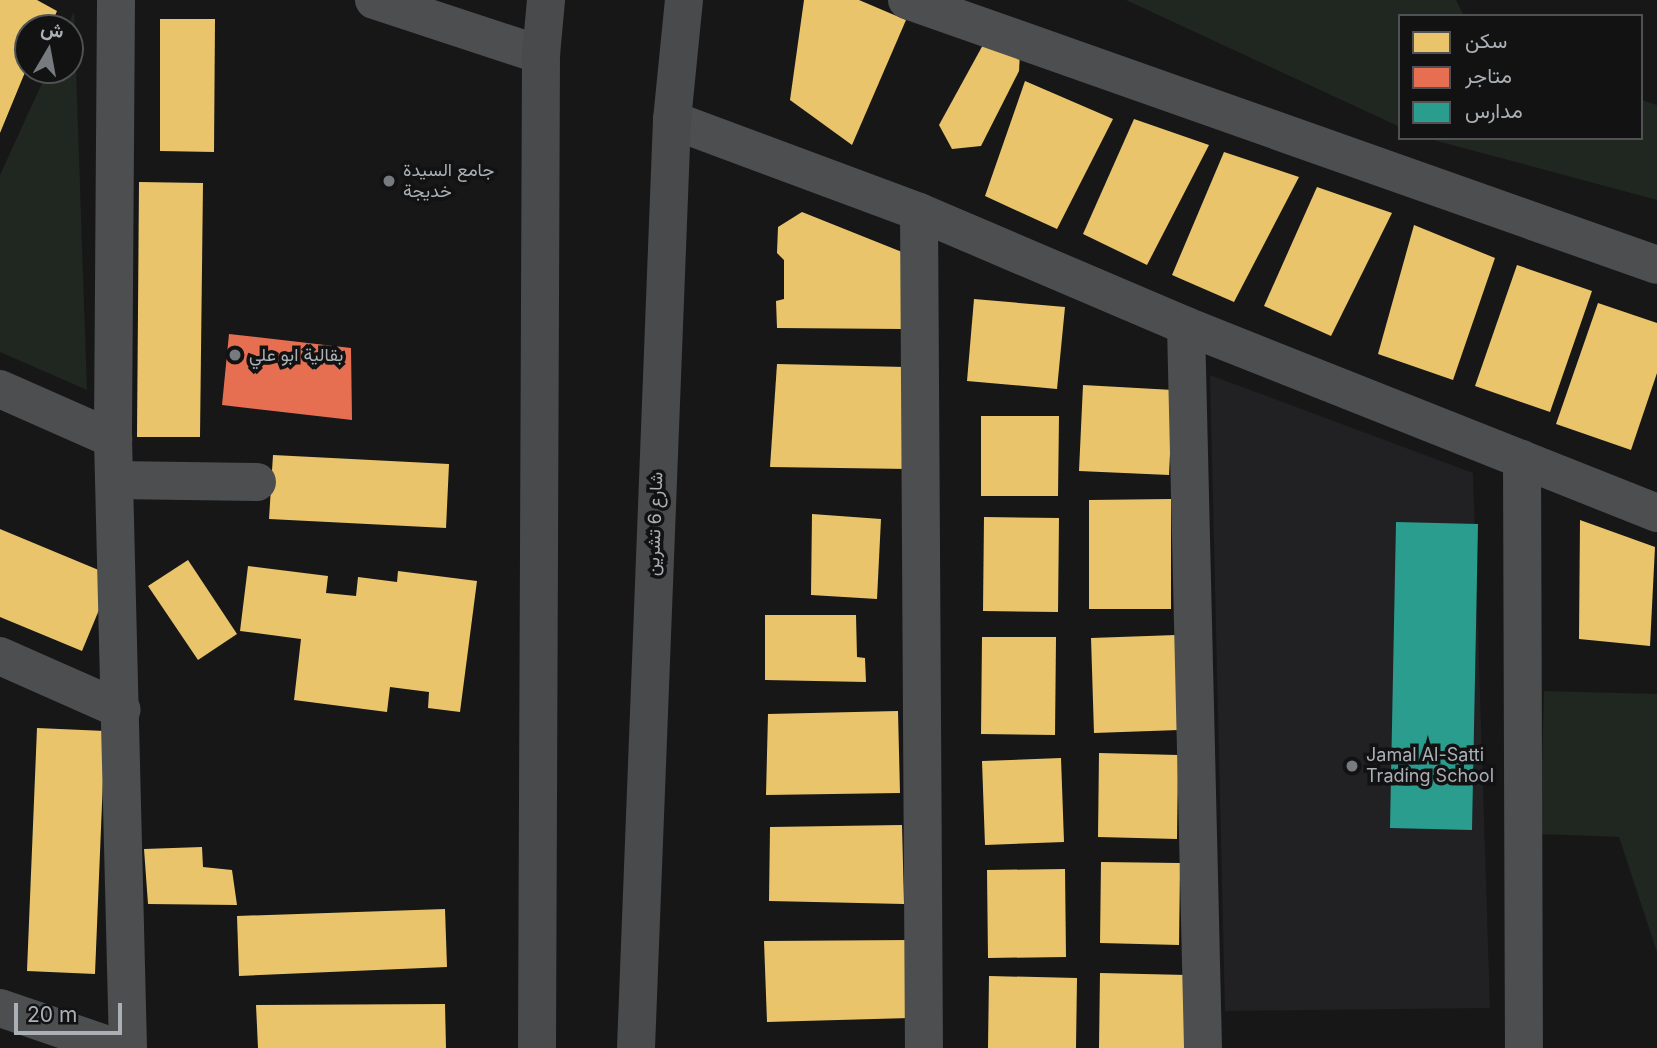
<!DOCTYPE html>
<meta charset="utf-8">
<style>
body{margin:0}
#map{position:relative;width:1657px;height:1048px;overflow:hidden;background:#171718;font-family:Inter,Vazirmatn,sans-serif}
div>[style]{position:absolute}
.built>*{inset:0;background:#212123}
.green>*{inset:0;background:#202620}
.homes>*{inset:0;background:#e9c46a}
.shops>*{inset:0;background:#e76f51}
.schools>*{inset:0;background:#2a9d8f}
.street>*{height:38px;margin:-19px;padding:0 19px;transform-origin:19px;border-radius:19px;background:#4c4e50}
.primary>*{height:38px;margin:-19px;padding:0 19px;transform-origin:19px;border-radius:19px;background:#494a4c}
.dots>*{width:19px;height:19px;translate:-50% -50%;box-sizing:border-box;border:4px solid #121213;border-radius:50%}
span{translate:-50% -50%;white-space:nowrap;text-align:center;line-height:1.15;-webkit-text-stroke:7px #121213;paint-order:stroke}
.poi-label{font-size:18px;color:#aab0b6}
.left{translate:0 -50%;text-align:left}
.street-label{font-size:18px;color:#aab0b6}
.legend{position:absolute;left:1398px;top:14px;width:245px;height:126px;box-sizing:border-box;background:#121213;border:2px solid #4f5154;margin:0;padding:9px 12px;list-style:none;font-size:21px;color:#aab0b6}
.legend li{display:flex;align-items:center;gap:14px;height:35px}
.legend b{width:35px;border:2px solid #4f5154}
.north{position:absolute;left:14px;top:14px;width:70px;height:70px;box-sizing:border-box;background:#121213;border:2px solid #4f5154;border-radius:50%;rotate:10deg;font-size:19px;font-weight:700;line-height:28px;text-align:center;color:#aab0b6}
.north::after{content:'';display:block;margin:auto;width:24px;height:32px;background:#777a7f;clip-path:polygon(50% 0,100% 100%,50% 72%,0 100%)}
.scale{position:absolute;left:14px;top:1003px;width:108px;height:32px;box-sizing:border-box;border:4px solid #aab0b6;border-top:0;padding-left:9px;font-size:21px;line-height:24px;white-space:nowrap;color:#aab0b6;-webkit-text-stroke:5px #121213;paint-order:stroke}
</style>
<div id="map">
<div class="built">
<div style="clip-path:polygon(1210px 375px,1473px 473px,1490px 1008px,1225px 1011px)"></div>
</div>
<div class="green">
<div style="clip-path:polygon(1126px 0,1456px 0,1464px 16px,1400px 16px,1400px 127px)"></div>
<div style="clip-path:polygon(74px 11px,87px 390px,0 352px,0 175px,48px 70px,70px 70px,67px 28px)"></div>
<div style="clip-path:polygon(1641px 100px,1657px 105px,1657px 200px,1426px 138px,1641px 138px)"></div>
<div style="clip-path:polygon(1544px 691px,1657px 694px,1657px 952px,1619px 837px,1540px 834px)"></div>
</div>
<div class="homes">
<div style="clip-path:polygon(0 0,37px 0,57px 11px,50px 28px,28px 28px,28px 65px,0 133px)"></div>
<div style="clip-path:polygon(804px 0,859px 0,906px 20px,852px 145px,790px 100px)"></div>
<div style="clip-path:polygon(160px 19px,215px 19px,214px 152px,160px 151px)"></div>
<div style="clip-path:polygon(984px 43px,1020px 53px,1019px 71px,981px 146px,952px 149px,939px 125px)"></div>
<div style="clip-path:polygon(1025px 81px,1113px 119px,1057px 229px,985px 196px)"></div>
<div style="clip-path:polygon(1134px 119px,1209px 145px,1147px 265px,1083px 234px)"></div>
<div style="clip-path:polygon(1224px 152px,1299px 177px,1234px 302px,1172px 275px)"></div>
<div style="clip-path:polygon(139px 182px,203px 183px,200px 437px,137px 437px)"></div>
<div style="clip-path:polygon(1317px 187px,1392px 213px,1331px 336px,1264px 306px)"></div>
<div style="clip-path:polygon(802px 212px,907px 254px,903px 329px,777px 328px,776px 301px,784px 299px,784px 260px,777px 253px,778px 227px)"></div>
<div style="clip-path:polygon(1414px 225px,1495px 258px,1453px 380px,1378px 354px)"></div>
<div style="clip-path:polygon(1517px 265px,1592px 291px,1550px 412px,1475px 386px)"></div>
<div style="clip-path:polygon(974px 299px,1065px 307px,1057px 389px,967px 381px)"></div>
<div style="clip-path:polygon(1598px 303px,1657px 323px,1657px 373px,1631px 450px,1556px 424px)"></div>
<div style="clip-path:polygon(777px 364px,905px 367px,909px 469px,770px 467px)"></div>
<div style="clip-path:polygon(1083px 385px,1173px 390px,1169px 475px,1079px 471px)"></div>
<div style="clip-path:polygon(981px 416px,1059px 416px,1058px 496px,981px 496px)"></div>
<div style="clip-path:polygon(273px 455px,449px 464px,446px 528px,269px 519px)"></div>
<div style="clip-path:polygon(1171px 499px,1171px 609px,1089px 609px,1089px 500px)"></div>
<div style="clip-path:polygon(812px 514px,881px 519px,877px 599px,811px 595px)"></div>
<div style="clip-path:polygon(984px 517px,1059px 518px,1058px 612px,983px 611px)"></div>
<div style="clip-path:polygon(1580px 520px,1655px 547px,1650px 646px,1579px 639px)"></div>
<div style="clip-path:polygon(0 529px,113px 576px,82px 651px,0 617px)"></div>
<div style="clip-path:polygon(188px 560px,237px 634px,198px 660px,148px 586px)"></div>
<div style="clip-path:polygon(248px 566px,328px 576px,326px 593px,356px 596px,358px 577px,397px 582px,398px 571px,477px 581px,460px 712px,428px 708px,429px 692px,390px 687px,387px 712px,294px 700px,301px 639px,240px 631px)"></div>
<div style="clip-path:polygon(765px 615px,856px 615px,857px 657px,865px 658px,866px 682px,765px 680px)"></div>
<div style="clip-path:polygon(1176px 635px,1179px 730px,1094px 733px,1091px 638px)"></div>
<div style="clip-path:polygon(982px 637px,1056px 637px,1055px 735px,981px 734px)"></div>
<div style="clip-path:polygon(898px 711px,900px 793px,766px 795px,768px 714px)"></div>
<div style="clip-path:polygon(37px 728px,105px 731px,95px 974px,27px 971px)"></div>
<div style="clip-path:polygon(1099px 753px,1178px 755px,1177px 839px,1098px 837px)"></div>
<div style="clip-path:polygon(1061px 758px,1064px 842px,985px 845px,982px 761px)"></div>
<div style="clip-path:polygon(902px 825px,904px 904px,769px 901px,770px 827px)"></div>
<div style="clip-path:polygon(202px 847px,203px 867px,232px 870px,237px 905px,148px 904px,144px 849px)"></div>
<div style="clip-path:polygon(1101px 862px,1180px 863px,1179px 945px,1100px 943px)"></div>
<div style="clip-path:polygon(1065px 869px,1066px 957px,988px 958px,987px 870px)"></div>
<div style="clip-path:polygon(445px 909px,447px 967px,239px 976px,237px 916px)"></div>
<div style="clip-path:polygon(910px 940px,910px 1018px,767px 1022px,764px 941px)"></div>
<div style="clip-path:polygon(1100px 973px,1187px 975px,1185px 1048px,1099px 1048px)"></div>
<div style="clip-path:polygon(989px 976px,1077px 978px,1076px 1048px,988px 1048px)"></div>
<div style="clip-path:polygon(445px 1004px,446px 1048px,258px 1048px,256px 1005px)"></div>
</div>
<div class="shops">
<div style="clip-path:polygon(229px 334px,351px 348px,352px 420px,222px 405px)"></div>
</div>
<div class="schools">
<div style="clip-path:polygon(1396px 522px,1478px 524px,1472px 830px,1390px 828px)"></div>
</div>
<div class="street">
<div style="left:116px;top:0;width:439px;rotate:90.4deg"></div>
<div style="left:113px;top:439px;width:609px;rotate:88.59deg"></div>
<div style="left:374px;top:0;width:176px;rotate:18.2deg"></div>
<div style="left:907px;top:0;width:795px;rotate:19.46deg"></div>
<div style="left:672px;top:120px;width:264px;rotate:20.4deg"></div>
<div style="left:919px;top:212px;width:290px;rotate:23.1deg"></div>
<div style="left:1186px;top:326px;width:507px;rotate:21.65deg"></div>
<div style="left:919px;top:212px;width:836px;rotate:89.66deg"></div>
<div style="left:1186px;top:326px;width:722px;rotate:88.65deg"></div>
<div style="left:0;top:389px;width:124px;rotate:23.9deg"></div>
<div style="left:1522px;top:459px;width:589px;rotate:89.81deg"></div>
<div style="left:115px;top:480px;width:142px;rotate:0.8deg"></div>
<div style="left:0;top:656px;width:133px;rotate:23.9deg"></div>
<div style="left:0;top:1008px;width:124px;rotate:18.9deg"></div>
</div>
<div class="primary">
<div style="left:537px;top:1048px;width:993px;rotate:-89.77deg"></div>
<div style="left:541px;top:55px;width:55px;rotate:-84.8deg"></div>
<div style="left:636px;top:1048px;width:929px;rotate:-87.78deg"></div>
<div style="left:672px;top:120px;width:121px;rotate:-84.3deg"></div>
</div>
<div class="dots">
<div style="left:389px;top:181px;background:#777a7f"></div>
<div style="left:235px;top:355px;background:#777a7f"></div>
<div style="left:1352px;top:766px;background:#777a7f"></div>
</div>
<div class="poi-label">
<span class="left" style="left:403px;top:181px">جامع السيدة<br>خديجة</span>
<span class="left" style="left:249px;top:355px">بقالية ابو علي</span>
<span class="left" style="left:1366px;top:766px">Jamal Al-Satti<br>Trading School</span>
</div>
<div class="street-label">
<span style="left:655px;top:524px;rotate:-88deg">شارع 6 تشرين</span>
</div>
<ul class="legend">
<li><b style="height:19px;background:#e9c46a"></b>سكن</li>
<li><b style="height:19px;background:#e76f51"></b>متاجر</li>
<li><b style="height:19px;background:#2a9d8f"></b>مدارس</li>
</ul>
<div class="north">ش</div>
<div class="scale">20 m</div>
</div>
